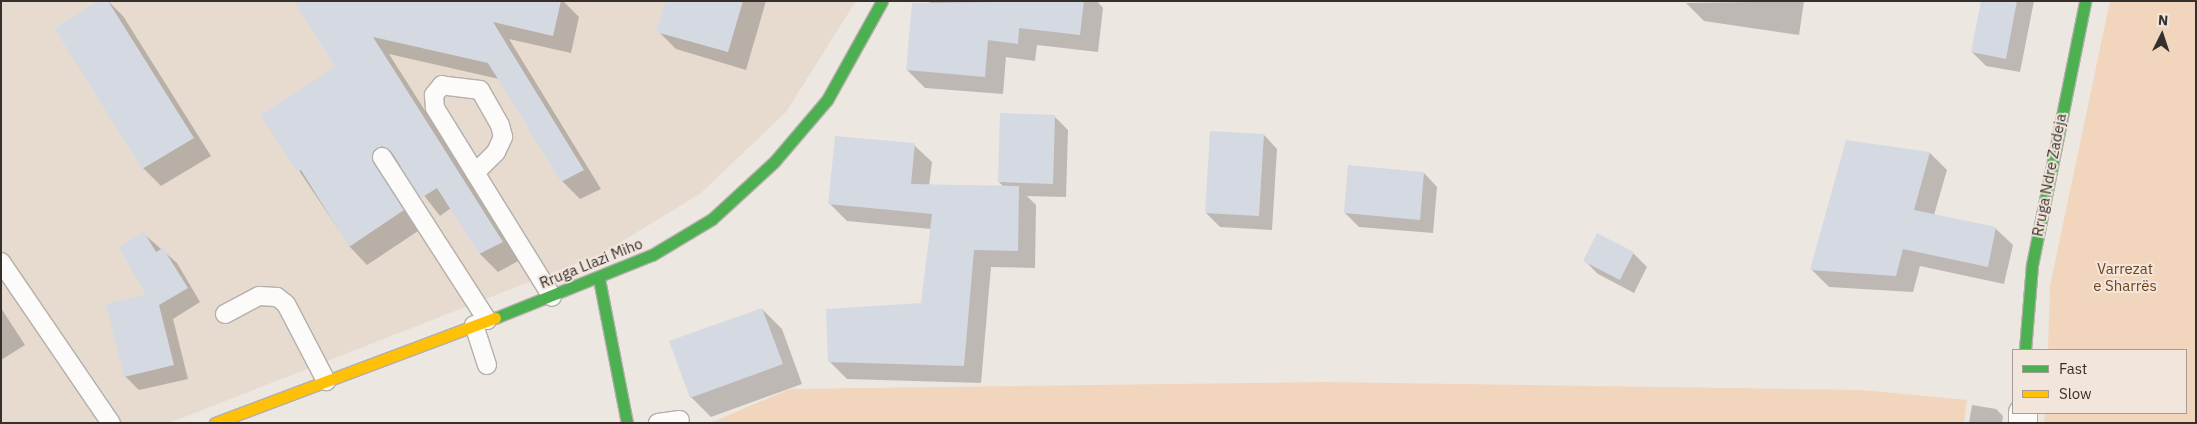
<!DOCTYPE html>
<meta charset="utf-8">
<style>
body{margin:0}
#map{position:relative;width:2197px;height:424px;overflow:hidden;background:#ede7e1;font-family:"IBM Plex Sans",sans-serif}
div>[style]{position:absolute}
.built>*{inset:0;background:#e7dbd0}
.green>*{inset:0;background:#f1d5bd}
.shadow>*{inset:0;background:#0003}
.building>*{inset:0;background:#d5dae2}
.roads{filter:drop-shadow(1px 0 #b3afaa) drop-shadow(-1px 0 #b3afaa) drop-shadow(0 1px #b3afaa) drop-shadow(0 -1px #b3afaa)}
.lane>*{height:18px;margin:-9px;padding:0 9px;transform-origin:9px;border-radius:9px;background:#fcfbfa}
.street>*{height:28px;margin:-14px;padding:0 14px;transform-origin:14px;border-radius:14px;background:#fcfbfa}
.fast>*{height:11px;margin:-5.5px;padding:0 5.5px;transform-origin:5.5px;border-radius:5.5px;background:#4caf50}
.slow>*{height:11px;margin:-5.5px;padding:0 5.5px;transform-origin:5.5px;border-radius:5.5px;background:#ffc107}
span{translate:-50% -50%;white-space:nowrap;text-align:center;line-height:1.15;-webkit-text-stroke:4px #f2e6dc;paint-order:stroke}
.street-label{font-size:15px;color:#35302c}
.park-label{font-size:15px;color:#6f441b}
.frame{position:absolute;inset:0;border:2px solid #35302c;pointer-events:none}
.legend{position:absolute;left:2012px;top:349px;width:175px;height:65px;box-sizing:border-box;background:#f2e6dc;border:1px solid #a69d96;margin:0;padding:6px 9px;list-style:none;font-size:15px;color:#35302c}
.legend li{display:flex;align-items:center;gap:10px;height:25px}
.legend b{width:25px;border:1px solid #a69d96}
.north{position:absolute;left:2137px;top:10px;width:50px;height:50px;-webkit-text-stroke:4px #f2e6dc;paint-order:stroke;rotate:4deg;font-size:14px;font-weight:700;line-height:20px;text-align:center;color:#35302c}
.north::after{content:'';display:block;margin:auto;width:18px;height:22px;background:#35302c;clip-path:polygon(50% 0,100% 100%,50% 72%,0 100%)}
</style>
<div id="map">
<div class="built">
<div style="clip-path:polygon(1px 1px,856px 1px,786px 112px,701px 193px,603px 253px,169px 423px,1px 423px)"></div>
</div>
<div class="green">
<div style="clip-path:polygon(2110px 1px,2196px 1px,2196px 423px,2044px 423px,2045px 413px,2186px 413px,2186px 350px,2048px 350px,2050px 286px)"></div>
<div style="clip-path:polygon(1323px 382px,1861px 390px,1967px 400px,1964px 423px,710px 423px,790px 389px)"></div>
</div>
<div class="shadow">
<div style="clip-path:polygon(100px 1px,108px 1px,123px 16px,211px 156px,161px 186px,143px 168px)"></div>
<div style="clip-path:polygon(386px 1px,563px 1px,579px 17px,571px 53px,509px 39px,601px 189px,580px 199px,562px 181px,499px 79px,389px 54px,520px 260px,498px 272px,480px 254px,451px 208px,440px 216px,402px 167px,395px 165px,421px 229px,367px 265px,350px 247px,262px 115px,337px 68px)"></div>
<div style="clip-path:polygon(667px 1px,766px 1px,746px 70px,676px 49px,658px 31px)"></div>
<div style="clip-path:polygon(930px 1px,1097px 1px,1103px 8px,1098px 52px,1037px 45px,1035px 61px,1006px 57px,1003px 94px,925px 88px,907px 70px)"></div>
<div style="clip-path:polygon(1804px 1px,1799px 35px,1704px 21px,1686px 3px)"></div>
<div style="clip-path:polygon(1983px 1px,2034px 1px,2020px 72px,1986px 66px,1972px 52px)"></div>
<div style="clip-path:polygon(1054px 116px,1068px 130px,1066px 197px,1027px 196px,1036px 205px,1035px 268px,991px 267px,981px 383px,847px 379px,830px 362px,922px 304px,931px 229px,847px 221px,829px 203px,914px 145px,932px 162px,929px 186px,1004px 187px,999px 182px)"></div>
<div style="clip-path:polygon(1264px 135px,1277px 149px,1272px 230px,1220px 227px,1206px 213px)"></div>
<div style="clip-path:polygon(1847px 142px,1930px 153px,1947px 170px,1934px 215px,1995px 228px,2013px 245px,2004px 284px,1920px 266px,1913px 292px,1829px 287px,1812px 270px)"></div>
<div style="clip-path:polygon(1424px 173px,1437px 187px,1433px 233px,1359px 227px,1345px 213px)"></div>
<div style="clip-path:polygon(144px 234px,177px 263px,200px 302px,173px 319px,188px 379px,139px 390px,125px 376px,148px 295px)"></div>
<div style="clip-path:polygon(1598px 235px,1633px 253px,1647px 267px,1634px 293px,1598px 274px,1584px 260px)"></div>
<div style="clip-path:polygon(1px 308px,25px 345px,1px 360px)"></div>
<div style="clip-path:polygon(762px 309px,782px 329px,802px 384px,711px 417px,691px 397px)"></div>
<div style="clip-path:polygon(1972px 405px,1996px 409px,2003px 416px,2002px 423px,1969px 423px)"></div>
</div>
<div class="building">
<div style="clip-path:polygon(98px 1px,108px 1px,194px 138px,142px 169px,54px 28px)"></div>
<div style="clip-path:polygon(294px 1px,561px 1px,553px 36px,493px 22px,584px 170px,561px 182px,488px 63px,373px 37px,503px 242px,479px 254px,437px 188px,421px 198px,391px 151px,382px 146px,373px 152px,373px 162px,404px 210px,349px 247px,301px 170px,297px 172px,260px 115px,335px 67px)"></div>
<div style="clip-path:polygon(665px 1px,743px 1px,728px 52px,656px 32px)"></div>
<div style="clip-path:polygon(1084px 1px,1080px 35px,1019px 28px,1018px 44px,988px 40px,985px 77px,906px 70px,912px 3px)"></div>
<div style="clip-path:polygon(1981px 1px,2017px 1px,2006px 59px,1971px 52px)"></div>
<div style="clip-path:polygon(1000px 113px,1055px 115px,1053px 184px,998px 182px)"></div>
<div style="clip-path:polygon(1210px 131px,1264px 134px,1259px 216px,1205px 213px)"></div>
<div style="clip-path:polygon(835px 136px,915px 143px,911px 184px,1019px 186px,1018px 251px,974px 250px,964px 366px,828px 362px,826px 309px,921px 303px,932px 214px,828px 204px)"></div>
<div style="clip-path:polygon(1846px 140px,1930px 152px,1914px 210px,1996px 227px,1988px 267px,1903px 249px,1896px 276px,1810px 270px)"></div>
<div style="clip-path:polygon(1348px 165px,1424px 172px,1420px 220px,1344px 213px)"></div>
<div style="clip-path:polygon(144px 232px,156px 252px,163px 248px,188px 288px,159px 305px,174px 365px,124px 377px,106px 304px,146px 294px,118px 247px)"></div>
<div style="clip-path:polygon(1597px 233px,1634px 252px,1620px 280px,1583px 261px)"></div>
<div style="clip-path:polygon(762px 308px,783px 364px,690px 398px,669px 341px)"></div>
</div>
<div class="roads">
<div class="lane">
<div style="left:382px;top:157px;width:194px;rotate:57.2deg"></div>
<div style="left:475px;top:173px;width:30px;rotate:-45deg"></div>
<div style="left:496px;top:152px;width:17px;rotate:-65deg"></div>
<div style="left:503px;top:137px;width:12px;rotate:-104deg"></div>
<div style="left:500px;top:125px;width:40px;rotate:-119.7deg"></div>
<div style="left:480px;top:90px;width:38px;rotate:-173deg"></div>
<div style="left:442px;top:85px;width:13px;rotate:129deg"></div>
<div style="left:434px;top:95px;width:13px;rotate:86deg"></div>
<div style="left:435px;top:108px;width:222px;rotate:58.2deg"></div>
<div style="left:1px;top:262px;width:195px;rotate:55.7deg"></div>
<div style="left:225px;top:314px;width:38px;rotate:-28deg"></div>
<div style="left:259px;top:296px;width:18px;rotate:3deg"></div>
<div style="left:277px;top:297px;width:11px;rotate:38deg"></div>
<div style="left:286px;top:304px;width:87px;rotate:62.5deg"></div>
<div style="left:474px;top:325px;width:42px;rotate:72deg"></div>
<div style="left:658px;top:423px;width:22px;rotate:-8deg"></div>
</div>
<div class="street">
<div style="left:2023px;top:423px;width:10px;rotate:-90deg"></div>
</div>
<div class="fast">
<div style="left:599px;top:279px;width:147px;rotate:79deg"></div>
<div style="left:495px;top:318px;width:169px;rotate:-21.9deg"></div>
<div style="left:652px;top:255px;width:70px;rotate:-31deg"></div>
<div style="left:712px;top:219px;width:84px;rotate:-42.6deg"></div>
<div style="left:774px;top:162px;width:82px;rotate:-49.5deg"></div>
<div style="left:827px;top:100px;width:113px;rotate:-60.9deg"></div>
<div style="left:2025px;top:350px;width:85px;rotate:-85.3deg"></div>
<div style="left:2032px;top:265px;width:269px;rotate:-78.6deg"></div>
</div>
<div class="slow">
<div style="left:215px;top:423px;width:299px;rotate:-20.6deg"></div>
</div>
</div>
<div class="street-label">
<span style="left:2049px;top:175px;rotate:-79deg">Rruga Ndre Zadeja</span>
<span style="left:591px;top:263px;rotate:-22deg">Rruga Llazi Miho</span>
</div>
<div class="park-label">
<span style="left:2125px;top:277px">Varrezat<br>e Sharrës</span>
</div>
<div class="frame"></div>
<ul class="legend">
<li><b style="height:6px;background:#4caf50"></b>Fast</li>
<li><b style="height:6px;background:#ffc107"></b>Slow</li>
</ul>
<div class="north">N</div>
</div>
